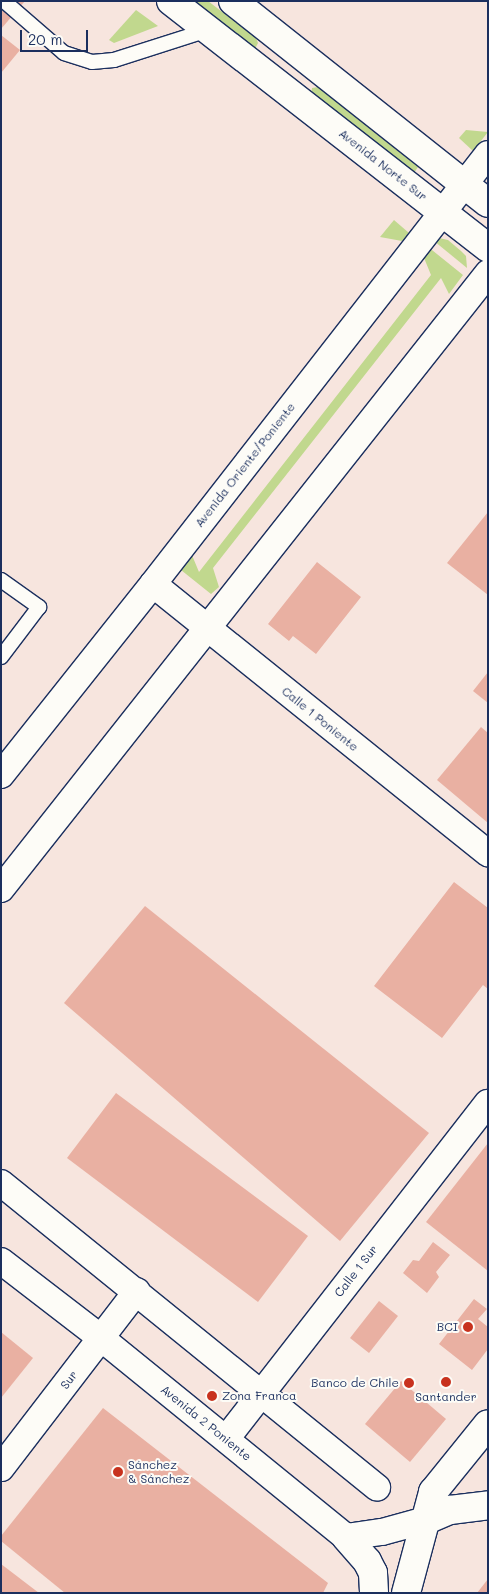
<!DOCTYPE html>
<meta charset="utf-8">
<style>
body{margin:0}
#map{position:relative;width:489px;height:1594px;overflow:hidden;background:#fdfcf7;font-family:Mali,sans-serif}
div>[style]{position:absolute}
.built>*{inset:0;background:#f7e5de}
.green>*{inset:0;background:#c1d88e}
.building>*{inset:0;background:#e9b0a2}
.roads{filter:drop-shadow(1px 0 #1b2f5e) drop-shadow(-1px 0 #1b2f5e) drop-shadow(0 1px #1b2f5e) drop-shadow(0 -1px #1b2f5e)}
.service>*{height:14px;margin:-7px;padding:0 7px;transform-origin:7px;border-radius:7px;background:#fdfcf7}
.minor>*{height:26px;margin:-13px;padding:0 13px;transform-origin:13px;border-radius:13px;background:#fdfcf7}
.tertiary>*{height:28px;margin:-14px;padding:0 14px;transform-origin:14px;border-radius:14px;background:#fdfcf7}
.dots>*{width:14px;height:14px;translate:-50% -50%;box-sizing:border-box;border:2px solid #fdfcf7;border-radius:50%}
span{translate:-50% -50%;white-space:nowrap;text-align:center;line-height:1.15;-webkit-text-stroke:4px #fdfcf7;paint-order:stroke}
.street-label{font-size:12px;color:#1b2f5e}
.poi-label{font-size:12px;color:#1b2f5e}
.right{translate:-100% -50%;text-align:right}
.left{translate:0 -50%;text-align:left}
.frame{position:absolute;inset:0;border:2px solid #1b2f5e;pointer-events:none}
.scale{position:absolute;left:20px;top:30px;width:68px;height:22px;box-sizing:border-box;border:2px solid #1b2f5e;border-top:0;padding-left:6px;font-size:15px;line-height:18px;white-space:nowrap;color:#1b2f5e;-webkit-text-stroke:4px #fdfcf7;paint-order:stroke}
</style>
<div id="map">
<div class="built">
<div style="clip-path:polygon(1px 1px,488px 1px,488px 1593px,1px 1593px)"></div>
</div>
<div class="green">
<div style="clip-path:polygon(189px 1px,208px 1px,256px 38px,258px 43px,255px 49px,250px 49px)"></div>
<div style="clip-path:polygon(136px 10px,158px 26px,114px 43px,109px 40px)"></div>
<div style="clip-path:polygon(318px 87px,418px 167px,412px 176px,311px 96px,312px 88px)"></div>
<div style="clip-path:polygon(466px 130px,488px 132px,473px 151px,459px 138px)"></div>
<div style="clip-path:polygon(394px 220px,409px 233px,402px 241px,380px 237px)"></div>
<div style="clip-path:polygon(439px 238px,448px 240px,461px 251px,466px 256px,467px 268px,434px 241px)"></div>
<div style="clip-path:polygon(427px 246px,463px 275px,449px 294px,441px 278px,213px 568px,219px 587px,211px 594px,176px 566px,189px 548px,199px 572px,431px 275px,422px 253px)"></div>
</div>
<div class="building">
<div style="clip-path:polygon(1px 1px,25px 1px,1px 29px)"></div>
<div style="clip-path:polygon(1px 35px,20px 50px,1px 73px)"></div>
<div style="clip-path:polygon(488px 512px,488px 595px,447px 563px)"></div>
<div style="clip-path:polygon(317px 562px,361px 597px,316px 654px,293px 636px,289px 641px,268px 624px)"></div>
<div style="clip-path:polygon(488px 672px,488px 703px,473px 691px)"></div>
<div style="clip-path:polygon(481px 727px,488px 733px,488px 823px,437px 780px)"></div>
<div style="clip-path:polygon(454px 882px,488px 908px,488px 989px,483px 985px,442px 1038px,374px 986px)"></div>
<div style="clip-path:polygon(145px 906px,429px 1133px,340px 1241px,64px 1003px)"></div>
<div style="clip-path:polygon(116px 1093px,308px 1236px,258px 1302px,67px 1158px)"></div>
<div style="clip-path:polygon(488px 1143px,488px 1271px,426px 1222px)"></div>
<div style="clip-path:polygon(433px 1242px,450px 1255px,436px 1272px,439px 1277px,427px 1293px,403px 1273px,413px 1260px,419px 1261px)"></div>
<div style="clip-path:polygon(474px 1299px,487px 1309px,478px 1319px,488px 1327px,488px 1349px,472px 1370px,439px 1344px)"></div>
<div style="clip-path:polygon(379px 1301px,398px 1316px,369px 1353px,350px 1338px)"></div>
<div style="clip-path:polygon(1px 1332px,33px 1358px,1px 1398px)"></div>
<div style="clip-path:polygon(401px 1381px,446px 1419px,410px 1462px,365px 1424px)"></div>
<div style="clip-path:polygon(103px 1408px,328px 1583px,323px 1593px,65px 1593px,1px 1541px,1px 1536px)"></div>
<div style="clip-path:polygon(1px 1564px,39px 1593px,1px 1593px)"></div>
<div style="clip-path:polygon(488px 1579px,488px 1593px,477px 1593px)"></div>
</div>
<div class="roads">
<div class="service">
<div style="left:4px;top:1px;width:79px;rotate:40.9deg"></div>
<div style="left:64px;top:53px;width:29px;rotate:18deg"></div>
<div style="left:92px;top:62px;width:22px;rotate:-5deg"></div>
<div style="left:114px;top:60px;width:99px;rotate:-17.7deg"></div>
<div style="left:1px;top:580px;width:47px;rotate:35.4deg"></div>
<div style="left:39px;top:607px;width:63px;rotate:127.2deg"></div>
</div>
<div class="minor">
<div style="left:153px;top:584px;width:430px;rotate:38.8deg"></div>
<div style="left:1px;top:775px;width:244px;rotate:-51.5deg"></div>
<div style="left:153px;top:584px;width:545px;rotate:-52.08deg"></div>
<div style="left:1px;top:889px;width:785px;rotate:-51.67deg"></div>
<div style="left:1px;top:1183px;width:484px;rotate:39deg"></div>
<div style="left:1px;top:1261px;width:126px;rotate:37.6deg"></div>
<div style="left:101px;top:1338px;width:316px;rotate:39.1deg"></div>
<div style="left:346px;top:1537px;width:36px;rotate:-8deg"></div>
<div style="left:382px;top:1532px;width:46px;rotate:-15.3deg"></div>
<div style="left:226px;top:1439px;width:426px;rotate:-52.1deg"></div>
<div style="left:1px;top:1468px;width:223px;rotate:-52.5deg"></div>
</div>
<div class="tertiary">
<div style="left:171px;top:1px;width:402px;rotate:37.9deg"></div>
<div style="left:233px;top:1px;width:325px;rotate:38.4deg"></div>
<div style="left:426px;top:1520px;width:26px;rotate:-23deg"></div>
<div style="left:450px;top:1510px;width:38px;rotate:-7deg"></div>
<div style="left:346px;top:1537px;width:32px;rotate:49deg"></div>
<div style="left:367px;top:1561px;width:13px;rotate:63deg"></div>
<div style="left:373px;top:1573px;width:20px;rotate:87deg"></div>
<div style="left:406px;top:1593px;width:105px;rotate:-75deg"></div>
<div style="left:433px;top:1492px;width:87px;rotate:-51deg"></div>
</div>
</div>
<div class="dots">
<div style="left:468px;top:1327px;background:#c8321e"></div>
<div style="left:446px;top:1382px;background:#c8321e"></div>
<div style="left:409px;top:1383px;background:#c8321e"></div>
<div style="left:212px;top:1396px;background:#c8321e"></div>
<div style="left:118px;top:1472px;background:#c8321e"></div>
</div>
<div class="street-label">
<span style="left:383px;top:165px;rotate:38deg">Avenida Norte Sur</span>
<span style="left:245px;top:465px;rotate:-52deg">Avenida Oriente/Poniente</span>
<span style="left:320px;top:719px;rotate:39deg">Calle 1 Poniente</span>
<span style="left:356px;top:1271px;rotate:-52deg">Calle 1 Sur</span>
<span style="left:69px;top:1380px;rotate:-53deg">Sur</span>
<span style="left:206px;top:1423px;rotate:39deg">Avenida 2 Poniente</span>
</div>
<div class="poi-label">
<span class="right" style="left:458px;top:1327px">BCI</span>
<span class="right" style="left:399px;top:1383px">Banco de Chile</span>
<span class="left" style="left:222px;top:1396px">Zona Franca</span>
<span style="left:446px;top:1397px">Santander</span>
<span class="left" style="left:128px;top:1472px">Sánchez<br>&amp; Sánchez</span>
</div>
<div class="frame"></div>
<div class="scale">20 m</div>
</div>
